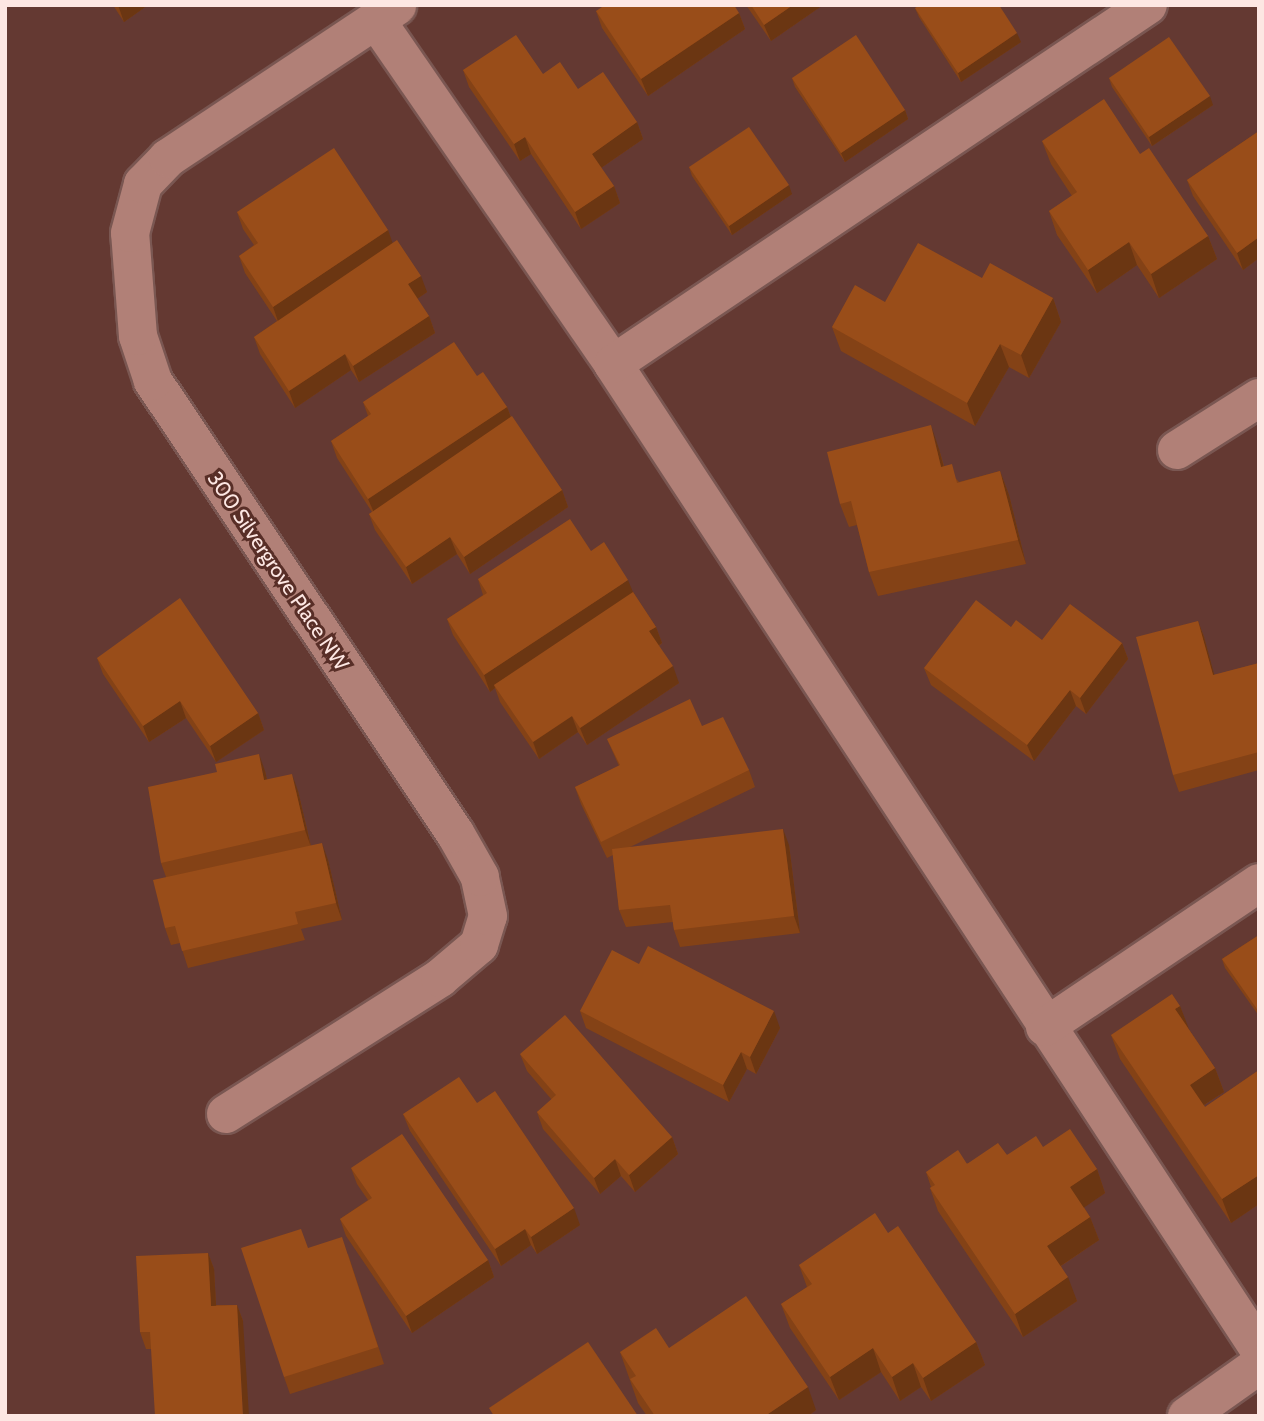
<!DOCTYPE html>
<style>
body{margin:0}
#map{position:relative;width:1264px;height:1421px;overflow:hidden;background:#643932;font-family:Cabin,sans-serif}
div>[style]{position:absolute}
.roads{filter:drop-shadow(2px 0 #7a5752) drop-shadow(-2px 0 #7a5752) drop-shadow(0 2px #7a5752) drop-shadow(0 -2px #7a5752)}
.minor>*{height:38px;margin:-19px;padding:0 19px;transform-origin:19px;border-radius:19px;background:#b18077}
.wall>*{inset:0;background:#844216}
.shaded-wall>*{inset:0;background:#6b3612}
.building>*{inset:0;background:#994d19}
span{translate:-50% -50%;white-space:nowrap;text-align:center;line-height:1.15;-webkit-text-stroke:6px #582e27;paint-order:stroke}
.street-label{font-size:21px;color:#fde7e3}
.frame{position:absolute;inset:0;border:7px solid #fde7e3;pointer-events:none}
</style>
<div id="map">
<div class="roads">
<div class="minor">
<div style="left:376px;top:20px;width:418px;rotate:55.4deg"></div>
<div style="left:613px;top:364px;width:1178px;rotate:56.74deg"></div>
<div style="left:613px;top:364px;width:644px;rotate:-33.86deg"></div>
<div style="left:1177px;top:450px;width:97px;rotate:-32.4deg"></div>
<div style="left:1045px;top:1027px;width:258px;rotate:-33.9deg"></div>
<div style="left:226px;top:1114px;width:254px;rotate:-32.4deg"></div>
<div style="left:440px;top:978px;width:51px;rotate:-40.2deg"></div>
<div style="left:479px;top:945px;width:30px;rotate:-73deg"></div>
<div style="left:488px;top:916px;width:40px;rotate:-102deg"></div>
<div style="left:480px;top:877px;width:51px;rotate:-119.6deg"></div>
<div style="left:455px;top:833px;width:544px;rotate:-123.75deg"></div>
<div style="left:153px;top:381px;width:47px;rotate:-108.4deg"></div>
<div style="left:138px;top:336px;width:103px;rotate:-94.4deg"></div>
<div style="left:130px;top:233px;width:51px;rotate:-75.1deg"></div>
<div style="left:143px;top:184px;width:36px;rotate:-46deg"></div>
<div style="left:168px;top:158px;width:275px;rotate:-33.6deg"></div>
<div style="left:1187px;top:1416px;width:88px;rotate:-35.3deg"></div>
</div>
</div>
<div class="wall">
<div style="clip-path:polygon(113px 5px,148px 5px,124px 22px)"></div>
<div style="clip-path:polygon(746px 5px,823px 5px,771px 41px)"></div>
<div style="clip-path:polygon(915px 8px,1021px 42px,961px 82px,919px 17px)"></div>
<div style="clip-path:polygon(596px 11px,739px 13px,745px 29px,648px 96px,602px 28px)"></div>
<div style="clip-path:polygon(463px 70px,543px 74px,637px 122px,643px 139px,601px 168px,614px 186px,620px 203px,581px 229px,531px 154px,520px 161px,469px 87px)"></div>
<div style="clip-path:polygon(792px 78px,905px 110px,908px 119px,845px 162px,795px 87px)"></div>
<div style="clip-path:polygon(1109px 78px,1213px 105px,1152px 146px,1112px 87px)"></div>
<div style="clip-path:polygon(1259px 131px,1259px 258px,1243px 270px,1193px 196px,1187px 180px)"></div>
<div style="clip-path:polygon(1042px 141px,1140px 154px,1208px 236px,1217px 259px,1159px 298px,1137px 265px,1097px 293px,1057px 235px,1049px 211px,1072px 196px,1051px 164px)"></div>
<div style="clip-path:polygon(689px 167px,792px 194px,732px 235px,692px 176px)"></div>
<div style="clip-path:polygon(237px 212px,388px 230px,392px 243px,427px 292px,417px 299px,429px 316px,435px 333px,359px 382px,351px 370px,295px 408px,260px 354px,254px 337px,277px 321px,245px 273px,239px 256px,254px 245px,243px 229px)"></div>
<div style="clip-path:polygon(982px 278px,1053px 298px,1061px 322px,1029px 378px,1009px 367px,975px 426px,841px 351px,832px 327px,885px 302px)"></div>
<div style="clip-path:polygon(477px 376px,507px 407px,511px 417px,562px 490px,568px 507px,470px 574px,457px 554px,412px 584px,375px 530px,369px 514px,372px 512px,337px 458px,331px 441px,368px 416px,363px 402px)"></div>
<div style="clip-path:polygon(939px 449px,944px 466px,959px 482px,1000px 471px,1009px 495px,1026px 564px,878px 596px,869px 572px,857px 525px,849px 527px,840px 504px)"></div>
<div style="clip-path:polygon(591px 551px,633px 592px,656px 627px,662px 643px,659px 646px,679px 683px,587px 745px,578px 732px,539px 759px,500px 702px,495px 688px,490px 692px,453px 635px,447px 619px,483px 595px,478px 579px)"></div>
<div style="clip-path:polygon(1198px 621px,1204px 637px,1214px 675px,1259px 663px,1259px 770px,1179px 792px,1173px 775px)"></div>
<div style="clip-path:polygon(1011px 627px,1042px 640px,1122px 643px,1128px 659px,1086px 714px,1076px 706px,1034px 761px,931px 685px,924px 668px)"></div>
<div style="clip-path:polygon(97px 658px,258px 713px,264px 730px,216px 762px,186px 718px,149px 742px,103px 674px)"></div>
<div style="clip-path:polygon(702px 726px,749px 770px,755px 787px,630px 847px,789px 845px,800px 933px,680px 947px,674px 930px,673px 922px,626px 927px,619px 910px,613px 855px,607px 858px,581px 804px,575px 787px,619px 766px,607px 739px)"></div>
<div style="clip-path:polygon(265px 771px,267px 780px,298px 791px,311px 846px,328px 860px,342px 920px,301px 929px,305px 940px,188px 968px,180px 943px,171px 945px,165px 928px,166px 877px,161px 863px)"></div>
<div style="clip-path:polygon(1259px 935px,1259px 1016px,1225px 968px,1222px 959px)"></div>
<div style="clip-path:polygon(639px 964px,780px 1028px,756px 1074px,747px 1069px,729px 1102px,586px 1028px,580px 1011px)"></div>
<div style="clip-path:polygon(1180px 1006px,1188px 1028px,1215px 1068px,1224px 1092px,1204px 1105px,1205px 1107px,1259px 1070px,1259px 1204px,1231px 1223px,1120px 1059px,1111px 1035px)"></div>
<div style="clip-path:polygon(520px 1054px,672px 1137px,678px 1154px,635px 1192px,621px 1176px,600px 1194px,543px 1129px,537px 1112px,552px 1100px,527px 1071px)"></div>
<div style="clip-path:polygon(477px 1103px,580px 1225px,537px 1254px,531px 1245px,501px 1266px,410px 1131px,403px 1114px)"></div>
<div style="clip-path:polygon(1043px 1147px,1097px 1169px,1105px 1193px,1084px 1207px,1090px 1217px,1099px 1240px,1061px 1266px,1077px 1301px,1023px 1337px,938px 1211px,930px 1188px,931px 1187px,926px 1172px)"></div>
<div style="clip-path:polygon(351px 1168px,488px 1260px,494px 1277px,412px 1333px,346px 1236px,340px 1219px,368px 1200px,357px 1184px)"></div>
<div style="clip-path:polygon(888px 1233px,976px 1342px,985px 1365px,931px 1401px,921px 1387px,900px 1401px,881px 1372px,839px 1400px,790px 1328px,781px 1304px,807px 1287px,799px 1265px)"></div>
<div style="clip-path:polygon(308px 1248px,348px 1254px,384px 1364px,290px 1394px,284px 1377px)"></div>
<div style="clip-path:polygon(208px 1253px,214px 1269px,216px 1305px,237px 1305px,243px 1321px,151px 1349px,146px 1349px,140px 1332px)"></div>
<div style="clip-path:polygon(669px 1348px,816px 1410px,808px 1416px,647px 1416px,638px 1403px,620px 1352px)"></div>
</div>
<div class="shaded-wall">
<div style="clip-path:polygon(118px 5px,148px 5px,124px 22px)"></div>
<div style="clip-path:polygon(793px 5px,823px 5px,771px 41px,764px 25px)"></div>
<div style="clip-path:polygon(739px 13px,745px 29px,648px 96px,641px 79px)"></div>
<div style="clip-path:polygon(1017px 33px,1021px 42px,961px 82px,958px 73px)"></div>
<div style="clip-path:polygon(1210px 96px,1213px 105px,1152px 146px,1149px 137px)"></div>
<div style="clip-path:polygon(905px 110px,908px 119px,845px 162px,841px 153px)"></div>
<div style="clip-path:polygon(637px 122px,643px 139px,598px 170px,592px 154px)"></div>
<div style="clip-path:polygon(525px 137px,531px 154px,520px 161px,514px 144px)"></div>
<div style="clip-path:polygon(789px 185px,792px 194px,732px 235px,729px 226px)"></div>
<div style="clip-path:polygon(614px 186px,620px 203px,581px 229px,575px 212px)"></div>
<div style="clip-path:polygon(388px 230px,394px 247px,279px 324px,273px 307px)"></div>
<div style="clip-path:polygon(1208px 236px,1217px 259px,1159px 298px,1151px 274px)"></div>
<div style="clip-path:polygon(1259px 237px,1259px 258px,1243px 270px,1237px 253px)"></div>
<div style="clip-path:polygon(1129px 242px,1137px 265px,1097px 293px,1088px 270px)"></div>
<div style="clip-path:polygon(421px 276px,427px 292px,414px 301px,408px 284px)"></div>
<div style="clip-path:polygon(1053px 298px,1061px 322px,1029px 378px,1021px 355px)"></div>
<div style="clip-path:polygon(429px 316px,435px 333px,359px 382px,353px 366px)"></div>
<div style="clip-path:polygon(1000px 344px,1009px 367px,975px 426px,967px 403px)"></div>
<div style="clip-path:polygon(345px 354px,351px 370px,295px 408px,289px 391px)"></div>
<div style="clip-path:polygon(507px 407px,513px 423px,375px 515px,368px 499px)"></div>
<div style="clip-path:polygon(931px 425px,939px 449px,950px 490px,941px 467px)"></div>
<div style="clip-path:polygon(1000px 471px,1009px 495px,1026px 564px,1018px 540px)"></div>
<div style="clip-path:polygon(562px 490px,568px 507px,470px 574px,464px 557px)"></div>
<div style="clip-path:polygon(450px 537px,457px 554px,412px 584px,406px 567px)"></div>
<div style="clip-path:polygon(628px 580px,635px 597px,494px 685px,495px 688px,490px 692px,484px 675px)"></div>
<div style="clip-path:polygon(1198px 621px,1204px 637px,1219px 692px,1213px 675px)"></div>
<div style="clip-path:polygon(656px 627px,662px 643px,655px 648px,649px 631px)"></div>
<div style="clip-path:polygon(1122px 643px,1128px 659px,1086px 714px,1080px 698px)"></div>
<div style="clip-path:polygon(673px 666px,679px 683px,587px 745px,580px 728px)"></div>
<div style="clip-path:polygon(1070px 690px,1076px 706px,1034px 761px,1027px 745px)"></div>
<div style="clip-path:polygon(180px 701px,186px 718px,149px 742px,143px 726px)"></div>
<div style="clip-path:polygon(258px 713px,264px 730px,216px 762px,210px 746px)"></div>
<div style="clip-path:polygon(572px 716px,578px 732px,539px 759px,533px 742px)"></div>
<div style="clip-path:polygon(259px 754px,265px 771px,271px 797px,264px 780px)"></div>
<div style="clip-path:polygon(292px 774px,298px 791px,311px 847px,305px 830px)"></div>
<div style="clip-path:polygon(783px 829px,789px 845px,800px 933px,794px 916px)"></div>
<div style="clip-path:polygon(322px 843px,328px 860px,342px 920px,336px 903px)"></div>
<div style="clip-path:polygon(1180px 1006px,1189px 1029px,1175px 1009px)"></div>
<div style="clip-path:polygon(774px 1011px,780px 1028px,756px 1074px,750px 1057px)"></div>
<div style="clip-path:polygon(741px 1052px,747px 1069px,729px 1102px,723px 1085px)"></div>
<div style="clip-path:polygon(1215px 1068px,1224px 1092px,1199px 1108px,1190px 1085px)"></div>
<div style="clip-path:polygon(672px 1137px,678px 1154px,635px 1192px,629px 1175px)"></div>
<div style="clip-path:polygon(615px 1159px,621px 1176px,600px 1194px,594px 1178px)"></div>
<div style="clip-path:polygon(1097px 1169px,1105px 1193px,1079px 1211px,1070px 1187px)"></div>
<div style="clip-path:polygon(1259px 1175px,1259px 1204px,1231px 1223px,1222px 1199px)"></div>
<div style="clip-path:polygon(574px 1208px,580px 1225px,537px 1254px,531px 1237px)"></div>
<div style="clip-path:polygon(1090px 1217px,1099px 1240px,1056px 1269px,1047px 1246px)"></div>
<div style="clip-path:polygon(525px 1229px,531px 1245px,501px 1266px,495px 1249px)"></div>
<div style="clip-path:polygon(208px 1253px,214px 1269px,217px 1322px,211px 1306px)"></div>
<div style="clip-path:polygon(488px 1260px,494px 1277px,412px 1333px,406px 1316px)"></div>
<div style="clip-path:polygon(1068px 1277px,1077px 1301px,1023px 1337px,1015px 1314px)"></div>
<div style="clip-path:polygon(237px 1305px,243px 1321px,249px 1416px,243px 1416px)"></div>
<div style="clip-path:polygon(976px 1342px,985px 1365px,931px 1401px,923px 1378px)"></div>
<div style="clip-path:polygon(873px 1348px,881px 1372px,839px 1400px,830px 1377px)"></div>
<div style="clip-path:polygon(913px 1363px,921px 1387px,900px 1401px,892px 1377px)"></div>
<div style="clip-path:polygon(808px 1387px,816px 1410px,808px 1416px,765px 1416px)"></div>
</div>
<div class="building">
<div style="clip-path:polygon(605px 5px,734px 5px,739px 13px,641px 79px,596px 11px)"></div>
<div style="clip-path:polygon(751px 5px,793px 5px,764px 25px)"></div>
<div style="clip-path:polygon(920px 5px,999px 5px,1017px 33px,958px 73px,915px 8px)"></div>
<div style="clip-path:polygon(516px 35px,543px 74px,560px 62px,578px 89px,603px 72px,637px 122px,592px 154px,614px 186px,575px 212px,525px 137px,514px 144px,463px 70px)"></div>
<div style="clip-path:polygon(856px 35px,905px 110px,841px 153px,792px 78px)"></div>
<div style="clip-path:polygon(1169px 37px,1210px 96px,1149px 137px,1109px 78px)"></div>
<div style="clip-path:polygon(1104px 99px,1140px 154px,1149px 148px,1208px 236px,1151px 274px,1129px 242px,1088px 270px,1049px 211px,1077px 192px,1042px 141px)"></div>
<div style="clip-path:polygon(749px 127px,789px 185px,729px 226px,689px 167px)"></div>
<div style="clip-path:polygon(1259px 131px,1259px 237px,1237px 253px,1187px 180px)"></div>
<div style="clip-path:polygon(334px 148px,388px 230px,273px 307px,239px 256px,258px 243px,237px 212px)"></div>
<div style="clip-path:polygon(397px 240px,421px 276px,408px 284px,429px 316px,353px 366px,345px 354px,289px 391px,254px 337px)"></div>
<div style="clip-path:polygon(918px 243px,982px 278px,990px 263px,1053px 298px,1021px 355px,1000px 344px,967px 403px,832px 327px,855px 285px,885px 302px)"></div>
<div style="clip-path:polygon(454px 342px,477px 376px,483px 372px,507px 407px,368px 499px,331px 441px,371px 414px,363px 402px)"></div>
<div style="clip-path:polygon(512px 416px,562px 490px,464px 557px,450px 537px,406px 567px,369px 514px)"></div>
<div style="clip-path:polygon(931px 425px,941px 467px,952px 464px,957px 483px,1000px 471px,1018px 540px,869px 572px,851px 501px,840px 504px,827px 452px)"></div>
<div style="clip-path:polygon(570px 519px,591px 551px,604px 542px,628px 580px,484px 675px,447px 619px,487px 593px,478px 579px)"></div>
<div style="clip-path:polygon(633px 592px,656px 627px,649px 631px,673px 666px,580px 728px,572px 716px,533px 742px,494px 685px)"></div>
<div style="clip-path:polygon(180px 598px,258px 713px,210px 746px,180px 701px,143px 726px,97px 658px)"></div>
<div style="clip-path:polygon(976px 600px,1011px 627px,1016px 620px,1042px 640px,1070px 604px,1122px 643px,1080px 698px,1070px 690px,1027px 745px,924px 668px)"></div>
<div style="clip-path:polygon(1198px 621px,1213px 675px,1259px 663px,1259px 752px,1173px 775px,1136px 637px)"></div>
<div style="clip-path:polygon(690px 699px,702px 726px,723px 717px,749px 770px,601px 842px,575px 787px,620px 765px,607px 739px)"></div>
<div style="clip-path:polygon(259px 754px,264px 780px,292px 774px,305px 830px,161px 863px,148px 787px,217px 772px,215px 764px)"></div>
<div style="clip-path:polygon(783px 829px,794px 916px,674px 930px,670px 905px,619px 910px,612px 849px)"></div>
<div style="clip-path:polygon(322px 843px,336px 903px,295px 912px,298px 924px,182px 951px,175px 926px,165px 928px,153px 880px)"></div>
<div style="clip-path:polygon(1259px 935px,1259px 1012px,1222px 959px)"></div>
<div style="clip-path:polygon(648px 946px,774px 1011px,750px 1057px,741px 1052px,723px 1085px,580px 1011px,612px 950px,639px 964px)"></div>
<div style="clip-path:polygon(1172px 994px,1180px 1006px,1175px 1009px,1215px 1068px,1190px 1085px,1205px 1107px,1259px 1070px,1259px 1175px,1222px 1199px,1111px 1035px)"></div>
<div style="clip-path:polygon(565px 1015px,672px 1137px,629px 1175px,615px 1159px,594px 1178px,537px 1112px,556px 1095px,520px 1054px)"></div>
<div style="clip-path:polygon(459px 1077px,477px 1103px,495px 1091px,574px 1208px,531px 1237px,525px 1229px,495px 1249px,403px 1114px)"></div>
<div style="clip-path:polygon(1070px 1129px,1097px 1169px,1070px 1187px,1090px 1217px,1047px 1246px,1068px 1277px,1015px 1314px,930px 1188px,935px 1185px,926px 1172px,958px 1150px,967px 1164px,998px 1143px,1007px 1155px,1036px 1136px,1043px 1147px)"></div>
<div style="clip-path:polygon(402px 1134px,488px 1260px,406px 1316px,340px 1219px,372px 1198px,351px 1168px)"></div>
<div style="clip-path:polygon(875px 1213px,888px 1233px,898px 1226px,976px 1342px,923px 1378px,913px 1363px,892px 1377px,873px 1348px,830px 1377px,781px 1304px,812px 1284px,799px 1265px)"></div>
<div style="clip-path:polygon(301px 1229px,308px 1248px,342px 1237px,378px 1347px,284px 1377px,241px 1248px)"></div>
<div style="clip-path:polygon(208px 1253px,211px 1306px,237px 1305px,243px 1416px,155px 1416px,150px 1332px,140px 1332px,136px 1256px)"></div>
<div style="clip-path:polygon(746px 1296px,808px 1387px,765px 1416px,655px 1416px,630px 1379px,636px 1376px,620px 1352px,656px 1328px,669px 1348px)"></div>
<div style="clip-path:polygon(588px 1342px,638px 1416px,494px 1416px,489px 1408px)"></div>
</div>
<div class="street-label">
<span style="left:278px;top:571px;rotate:56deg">300 Silvergrove Place NW</span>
</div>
<div class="frame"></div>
</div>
